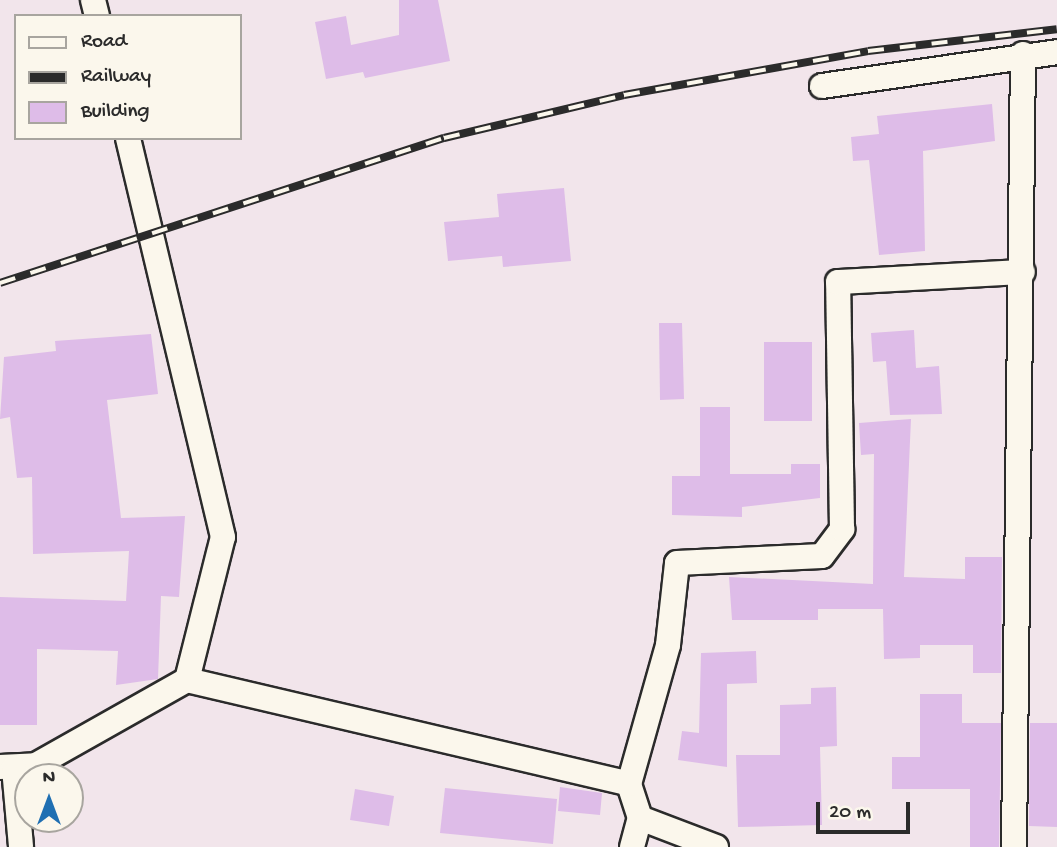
<!DOCTYPE html>
<style>
body{margin:0}
#map{position:relative;width:1057px;height:847px;overflow:hidden;background:#f2e5eb;font-family:"Gochi Hand",sans-serif}
div>[style]{position:absolute}
.building>*{inset:0;background:#debce8}
.roads{filter:drop-shadow(2px 0 #2b2b2b) drop-shadow(-2px 0 #2b2b2b) drop-shadow(0 2px #2b2b2b) drop-shadow(0 -2px #2b2b2b)}
.minor>*{height:24px;margin:-12px;padding:0 12px;transform-origin:12px;border-radius:12px;background:#fbf7ec}
.rail>*{height:8px;margin-top:-4px;transform-origin:0;background:repeating-linear-gradient(90deg,#fbf7ec 0 16px,#2b2b2b 0 32px);box-sizing:border-box;border-block:2px solid #2b2b2b}
span{translate:-50% -50%;white-space:nowrap;text-align:center;line-height:1.15;-webkit-text-stroke:5px #fbf7ec;paint-order:stroke}
.legend{position:absolute;left:14px;top:14px;width:228px;height:126px;box-sizing:border-box;background:#fbf7ec;border:2px solid #a8a59f;margin:0;padding:9px 12px;list-style:none;font-size:21px;color:#2b2b2b}
.legend li{display:flex;align-items:center;gap:14px;height:35px}
.legend b{width:35px;border:2px solid #a8a59f}
.north{position:absolute;left:14px;top:763px;width:70px;height:70px;box-sizing:border-box;background:#fbf7ec;border:2px solid #a8a59f;border-radius:50%;rotate:0deg;font-size:19px;font-weight:700;line-height:28px;text-align:center;color:#2b2b2b}
.north::after{content:'';display:block;margin:auto;width:24px;height:32px;background:#1f6fb2;clip-path:polygon(50% 0,100% 100%,50% 72%,0 100%)}
.scale{position:absolute;left:816px;top:802px;width:94px;height:32px;box-sizing:border-box;border:4px solid #2b2b2b;border-top:0;padding-left:9px;font-size:21px;line-height:24px;white-space:nowrap;color:#2b2b2b;-webkit-text-stroke:5px #fbf7ec;paint-order:stroke}
</style>
<div id="map">
<div class="building">
<div style="clip-path:polygon(399px 0,438px 0,450px 61px,365px 78px,363px 72px,326px 79px,315px 22px,346px 16px,351px 45px,399px 35px)"></div>
<div style="clip-path:polygon(992px 104px,995px 141px,923px 151px,925px 251px,879px 255px,869px 160px,853px 161px,851px 137px,879px 134px,877px 116px)"></div>
<div style="clip-path:polygon(564px 188px,571px 261px,503px 267px,502px 256px,448px 261px,444px 222px,499px 217px,497px 194px)"></div>
<div style="clip-path:polygon(659px 323px,682px 323px,684px 399px,660px 400px)"></div>
<div style="clip-path:polygon(914px 330px,916px 368px,939px 366px,942px 414px,890px 415px,886px 361px,873px 362px,871px 333px)"></div>
<div style="clip-path:polygon(151px 334px,158px 394px,107px 400px,121px 518px,185px 516px,179px 597px,161px 596px,158px 679px,116px 685px,118px 651px,37px 649px,37px 725px,0 725px,0 597px,126px 601px,129px 551px,33px 554px,32px 477px,17px 478px,10px 417px,0 419px,4px 357px,56px 351px,55px 341px)"></div>
<div style="clip-path:polygon(764px 342px,812px 342px,812px 421px,764px 421px)"></div>
<div style="clip-path:polygon(700px 407px,730px 407px,730px 474px,791px 474px,791px 464px,820px 464px,820px 498px,742px 507px,742px 517px,672px 515px,672px 476px,700px 476px)"></div>
<div style="clip-path:polygon(911px 419px,904px 577px,965px 579px,965px 557px,1002px 557px,1001px 673px,973px 673px,973px 645px,920px 645px,920px 658px,884px 659px,883px 609px,818px 609px,818px 620px,732px 620px,729px 577px,873px 584px,874px 454px,861px 455px,859px 423px)"></div>
<div style="clip-path:polygon(756px 651px,757px 683px,727px 684px,727px 767px,678px 760px,682px 731px,699px 733px,701px 653px)"></div>
<div style="clip-path:polygon(836px 687px,837px 746px,820px 747px,822px 825px,738px 827px,736px 755px,780px 755px,780px 705px,811px 704px,811px 688px)"></div>
<div style="clip-path:polygon(920px 694px,962px 694px,962px 723px,1001px 723px,999px 847px,970px 847px,970px 789px,892px 789px,892px 757px,920px 757px)"></div>
<div style="clip-path:polygon(1030px 723px,1057px 723px,1057px 827px,1029px 826px)"></div>
<div style="clip-path:polygon(560px 787px,602px 793px,600px 815px,558px 811px)"></div>
<div style="clip-path:polygon(445px 788px,557px 799px,553px 844px,440px 833px)"></div>
<div style="clip-path:polygon(355px 789px,394px 796px,389px 826px,350px 820px)"></div>
</div>
<div class="roads">
<div class="minor">
<div style="left:93px;top:0;width:16px;rotate:76deg"></div>
<div style="left:822px;top:86px;width:237px;rotate:-8.2deg"></div>
<div style="left:187px;top:680px;width:454px;rotate:13.2deg"></div>
<div style="left:0;top:767px;width:36px;rotate:-3deg"></div>
<div style="left:36px;top:765px;width:173px;rotate:-29.4deg"></div>
<div style="left:187px;top:680px;width:147px;rotate:-75.9deg"></div>
<div style="left:223px;top:537px;width:410px;rotate:-103.4deg"></div>
<div style="left:14px;top:768px;width:79px;rotate:84.9deg"></div>
<div style="left:632px;top:847px;width:30px;rotate:-75deg"></div>
<div style="left:716px;top:847px;width:81px;rotate:-159.1deg"></div>
<div style="left:640px;top:818px;width:36px;rotate:-108deg"></div>
<div style="left:629px;top:784px;width:144px;rotate:-74.3deg"></div>
<div style="left:668px;top:645px;width:82px;rotate:-83.7deg"></div>
<div style="left:677px;top:563px;width:145px;rotate:-2.8deg"></div>
<div style="left:822px;top:556px;width:34px;rotate:-53deg"></div>
<div style="left:842px;top:529px;width:247px;rotate:-90.9deg"></div>
<div style="left:838px;top:282px;width:185px;rotate:-3.1deg"></div>
<div style="left:1014px;top:847px;width:793px;rotate:-89.35deg"></div>
</div>
</div>
<div class="rail">
<div style="left:0;top:283px;width:467px;rotate:-18.1deg"></div>
<div style="left:444px;top:138px;width:185px;rotate:-13.4deg"></div>
<div style="left:624px;top:95px;width:248px;rotate:-10.2deg"></div>
<div style="left:868px;top:51px;width:190px;rotate:-6.6deg"></div>
</div>
<ul class="legend">
<li><b style="height:9px;background:#fbf7ec"></b>Road</li>
<li><b style="height:9px;background:#2b2b2b"></b>Railway</li>
<li><b style="height:19px;background:#debce8"></b>Building</li>
</ul>
<div class="north">N</div>
<div class="scale">20 m</div>
</div>
